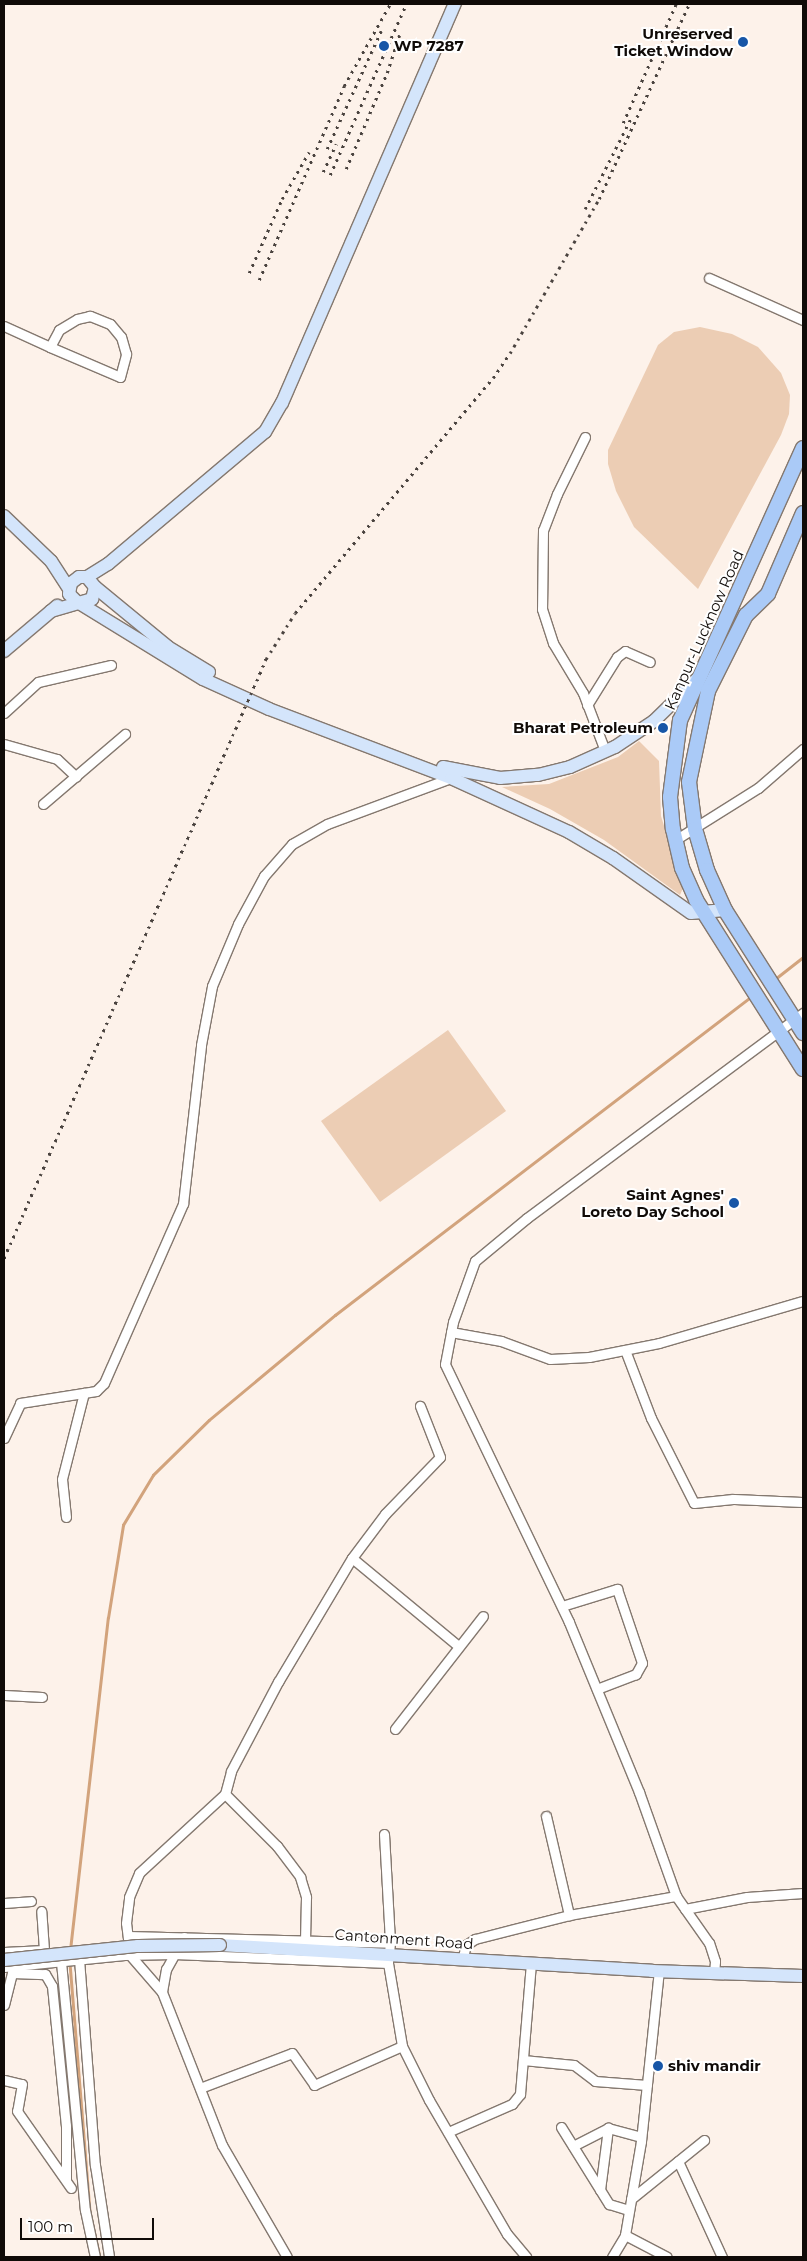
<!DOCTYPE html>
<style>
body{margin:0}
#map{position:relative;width:807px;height:2261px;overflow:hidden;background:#fdf2ea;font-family:Montserrat,sans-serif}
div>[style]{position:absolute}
.green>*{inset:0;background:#eccdb4}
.stream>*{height:2.5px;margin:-1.25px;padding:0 1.25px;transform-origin:1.25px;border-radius:1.25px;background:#d2a37c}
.roads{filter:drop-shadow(1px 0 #84786f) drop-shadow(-1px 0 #84786f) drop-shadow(0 1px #84786f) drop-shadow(0 -1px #84786f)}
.street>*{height:9px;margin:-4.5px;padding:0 4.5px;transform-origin:4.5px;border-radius:4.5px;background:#fff}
.secondary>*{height:12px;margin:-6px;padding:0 6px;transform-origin:6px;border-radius:6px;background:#d4e5fb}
.primary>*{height:14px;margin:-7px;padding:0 7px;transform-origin:7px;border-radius:7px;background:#aacaf7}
.rail>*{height:2.5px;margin-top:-1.25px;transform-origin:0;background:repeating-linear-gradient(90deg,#4a433f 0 2.5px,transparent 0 7.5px)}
.bridges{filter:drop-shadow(1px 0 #84786f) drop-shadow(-1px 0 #84786f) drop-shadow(0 1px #84786f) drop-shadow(0 -1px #84786f)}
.secondary-bridge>*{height:12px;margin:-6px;padding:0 6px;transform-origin:6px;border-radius:6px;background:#d4e5fb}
.dots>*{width:14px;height:14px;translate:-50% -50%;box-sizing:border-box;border:2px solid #fff;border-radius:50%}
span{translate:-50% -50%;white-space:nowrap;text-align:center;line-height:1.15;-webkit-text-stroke:4px #fff;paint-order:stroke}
.poi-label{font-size:15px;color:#100b08;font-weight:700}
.right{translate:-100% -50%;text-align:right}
.left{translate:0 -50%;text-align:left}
.street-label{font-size:15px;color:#100b08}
.frame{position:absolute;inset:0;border:5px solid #100b08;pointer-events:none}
.scale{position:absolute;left:20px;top:2218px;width:134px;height:22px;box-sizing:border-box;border:2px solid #100b08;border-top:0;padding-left:6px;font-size:15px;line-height:18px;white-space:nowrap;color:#100b08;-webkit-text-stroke:4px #fff;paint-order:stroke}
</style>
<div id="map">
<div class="green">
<div style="clip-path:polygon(700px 327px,732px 334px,758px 347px,781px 373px,790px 395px,789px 414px,781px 435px,698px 589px,634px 527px,616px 491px,608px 464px,608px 450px,658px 345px,674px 332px)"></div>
<div style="clip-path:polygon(639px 741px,659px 761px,661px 816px,683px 888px,680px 895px,604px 840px,550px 809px,502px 787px,549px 784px,618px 757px)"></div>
<div style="clip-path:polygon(448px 1030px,506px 1111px,380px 1202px,321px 1121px)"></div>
</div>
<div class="stream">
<div style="left:775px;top:979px;width:36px;rotate:-38deg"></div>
<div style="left:70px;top:1950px;width:334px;rotate:-83.5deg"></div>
<div style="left:108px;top:1618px;width:94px;rotate:-80.8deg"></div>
<div style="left:123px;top:1525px;width:58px;rotate:-59deg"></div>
<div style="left:153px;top:1475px;width:78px;rotate:-44.5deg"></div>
<div style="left:209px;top:1420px;width:164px;rotate:-39.8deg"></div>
<div style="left:335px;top:1315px;width:525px;rotate:-37.42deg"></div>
<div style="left:70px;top:1963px;width:250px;rotate:85.4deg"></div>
<div style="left:90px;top:2212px;width:46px;rotate:77.5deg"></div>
</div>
<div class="roads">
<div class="street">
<div style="left:709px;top:278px;width:103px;rotate:24.1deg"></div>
<div style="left:4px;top:326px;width:51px;rotate:24.5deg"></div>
<div style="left:50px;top:347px;width:76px;rotate:23.2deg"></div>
<div style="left:120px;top:377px;width:24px;rotate:-75deg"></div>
<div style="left:126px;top:354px;width:18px;rotate:-106deg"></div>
<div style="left:121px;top:337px;width:17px;rotate:-130deg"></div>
<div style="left:110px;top:324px;width:22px;rotate:-158deg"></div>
<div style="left:90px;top:316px;width:13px;rotate:167deg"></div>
<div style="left:77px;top:319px;width:21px;rotate:149deg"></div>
<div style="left:59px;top:330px;width:19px;rotate:118deg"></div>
<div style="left:585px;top:437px;width:64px;rotate:116.2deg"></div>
<div style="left:557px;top:494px;width:39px;rotate:111deg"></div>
<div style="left:543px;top:530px;width:79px;rotate:90.7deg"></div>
<div style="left:542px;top:609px;width:36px;rotate:72deg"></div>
<div style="left:553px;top:643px;width:58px;rotate:59deg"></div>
<div style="left:583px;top:693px;width:62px;rotate:69.2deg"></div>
<div style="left:587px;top:705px;width:57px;rotate:-58deg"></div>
<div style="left:617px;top:657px;width:10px;rotate:-37deg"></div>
<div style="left:625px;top:651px;width:27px;rotate:24deg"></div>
<div style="left:4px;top:713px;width:46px;rotate:-42.4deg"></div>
<div style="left:38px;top:682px;width:75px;rotate:-13.1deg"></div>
<div style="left:4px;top:744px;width:55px;rotate:15.8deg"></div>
<div style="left:57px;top:759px;width:26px;rotate:43deg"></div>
<div style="left:43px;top:804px;width:108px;rotate:-40.5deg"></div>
<div style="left:675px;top:840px;width:98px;rotate:-32.1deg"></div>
<div style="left:758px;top:788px;width:60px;rotate:-40.9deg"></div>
<div style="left:451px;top:1332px;width:51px;rotate:10.2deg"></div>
<div style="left:501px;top:1341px;width:52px;rotate:20.2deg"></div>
<div style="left:550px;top:1359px;width:39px;rotate:-3deg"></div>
<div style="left:589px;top:1357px;width:71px;rotate:-11.3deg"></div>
<div style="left:659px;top:1343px;width:150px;rotate:-16.3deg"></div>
<div style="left:625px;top:1350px;width:73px;rotate:69.1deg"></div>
<div style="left:651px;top:1418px;width:95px;rotate:63.2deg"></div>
<div style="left:694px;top:1503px;width:39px;rotate:-6deg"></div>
<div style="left:733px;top:1499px;width:70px;rotate:2.5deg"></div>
<div style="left:4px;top:1438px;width:38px;rotate:-65deg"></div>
<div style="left:20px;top:1403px;width:77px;rotate:-9deg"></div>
<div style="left:96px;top:1391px;width:11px;rotate:-45deg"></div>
<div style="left:104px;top:1383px;width:196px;rotate:-66.2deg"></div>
<div style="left:183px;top:1204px;width:160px;rotate:-83.5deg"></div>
<div style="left:201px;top:1045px;width:60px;rotate:-79.4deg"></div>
<div style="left:212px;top:986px;width:67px;rotate:-67.2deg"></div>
<div style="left:238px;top:924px;width:55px;rotate:-61.6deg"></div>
<div style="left:264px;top:876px;width:43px;rotate:-48.8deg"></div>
<div style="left:292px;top:844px;width:40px;rotate:-29.7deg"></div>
<div style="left:327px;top:824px;width:132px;rotate:-20.4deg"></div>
<div style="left:66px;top:1517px;width:38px;rotate:-96deg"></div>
<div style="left:62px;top:1479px;width:89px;rotate:-75.7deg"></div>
<div style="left:352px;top:1558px;width:136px;rotate:39.6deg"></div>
<div style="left:562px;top:1606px;width:58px;rotate:-17.2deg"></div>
<div style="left:617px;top:1589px;width:78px;rotate:71.3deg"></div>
<div style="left:642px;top:1663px;width:13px;rotate:119deg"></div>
<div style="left:636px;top:1674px;width:42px;rotate:159deg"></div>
<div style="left:4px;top:1695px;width:38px;rotate:3deg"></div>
<div style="left:395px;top:1729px;width:143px;rotate:-52.1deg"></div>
<div style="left:225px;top:1794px;width:74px;rotate:45deg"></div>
<div style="left:277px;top:1846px;width:39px;rotate:53deg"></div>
<div style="left:300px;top:1877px;width:21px;rotate:73deg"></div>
<div style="left:306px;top:1897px;width:43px;rotate:91.3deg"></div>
<div style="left:546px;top:1816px;width:102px;rotate:76.9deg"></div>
<div style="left:384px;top:1834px;width:109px;rotate:86.8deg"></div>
<div style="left:390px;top:1943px;width:20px;rotate:96deg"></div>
<div style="left:388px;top:1963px;width:84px;rotate:80.4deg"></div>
<div style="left:402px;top:2046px;width:60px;rotate:63.4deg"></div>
<div style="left:429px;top:2100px;width:155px;rotate:59.8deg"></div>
<div style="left:507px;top:2234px;width:30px;rotate:50deg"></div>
<div style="left:4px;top:1903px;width:27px;rotate:-4deg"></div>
<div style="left:685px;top:1909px;width:63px;rotate:-11deg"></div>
<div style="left:747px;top:1897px;width:56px;rotate:-4.1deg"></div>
<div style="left:128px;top:1936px;width:262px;rotate:1.5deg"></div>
<div style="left:184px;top:1937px;width:37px;rotate:119deg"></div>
<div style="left:166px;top:1969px;width:23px;rotate:100deg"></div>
<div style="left:162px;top:1992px;width:164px;rotate:68.6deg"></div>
<div style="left:222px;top:2145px;width:129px;rotate:59.9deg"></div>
<div style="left:4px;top:1952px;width:40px;rotate:-2.9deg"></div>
<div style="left:44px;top:1950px;width:39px;rotate:-94deg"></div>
<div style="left:79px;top:1959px;width:207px;rotate:85.6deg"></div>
<div style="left:95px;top:2165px;width:93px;rotate:81.3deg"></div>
<div style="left:462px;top:1960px;width:16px;rotate:-75deg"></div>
<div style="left:466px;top:1945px;width:11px;rotate:-34deg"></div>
<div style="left:475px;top:1939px;width:97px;rotate:-14.3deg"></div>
<div style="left:569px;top:1915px;width:109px;rotate:-10.1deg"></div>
<div style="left:61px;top:1962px;width:249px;rotate:84.5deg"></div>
<div style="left:85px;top:2210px;width:48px;rotate:78deg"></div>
<div style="left:4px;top:1967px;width:121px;rotate:-5.7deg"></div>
<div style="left:124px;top:1955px;width:50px;rotate:-1.1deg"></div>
<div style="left:174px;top:1954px;width:214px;rotate:2.4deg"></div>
<div style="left:12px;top:1973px;width:33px;rotate:2deg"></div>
<div style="left:45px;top:1974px;width:14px;rotate:60deg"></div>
<div style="left:52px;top:1986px;width:141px;rotate:84.3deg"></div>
<div style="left:66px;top:2126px;width:53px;rotate:90deg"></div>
<div style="left:714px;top:1973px;width:12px;rotate:-85deg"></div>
<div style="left:715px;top:1961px;width:19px;rotate:-108deg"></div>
<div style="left:709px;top:1943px;width:57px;rotate:-125.1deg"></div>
<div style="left:676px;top:1896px;width:110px;rotate:-109.6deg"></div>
<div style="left:639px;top:1792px;width:184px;rotate:-112.4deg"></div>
<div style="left:569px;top:1622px;width:286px;rotate:-115.7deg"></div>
<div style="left:445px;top:1364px;width:43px;rotate:-79.2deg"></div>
<div style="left:453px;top:1322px;width:65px;rotate:-70.2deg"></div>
<div style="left:475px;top:1261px;width:67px;rotate:-39.6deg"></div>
<div style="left:527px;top:1218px;width:344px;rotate:-36.6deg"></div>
<div style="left:162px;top:1992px;width:49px;rotate:-130.9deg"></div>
<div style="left:130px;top:1955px;width:32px;rotate:-97deg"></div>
<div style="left:126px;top:1923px;width:26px;rotate:-83deg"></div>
<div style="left:129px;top:1897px;width:26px;rotate:-67deg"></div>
<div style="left:139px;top:1873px;width:117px;rotate:-42.6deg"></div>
<div style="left:225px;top:1794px;width:24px;rotate:-75deg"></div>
<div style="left:231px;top:1771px;width:101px;rotate:-62.2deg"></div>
<div style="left:278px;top:1682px;width:144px;rotate:-59.2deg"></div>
<div style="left:352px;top:1558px;width:55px;rotate:-53.1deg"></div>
<div style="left:385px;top:1514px;width:79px;rotate:-46deg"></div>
<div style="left:440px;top:1457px;width:55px;rotate:-111.4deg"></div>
<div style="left:4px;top:2005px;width:37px;rotate:-76deg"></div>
<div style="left:523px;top:2060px;width:51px;rotate:5.6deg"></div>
<div style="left:574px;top:2065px;width:26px;rotate:37deg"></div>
<div style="left:595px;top:2081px;width:52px;rotate:4.4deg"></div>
<div style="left:4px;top:2080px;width:18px;rotate:13deg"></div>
<div style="left:22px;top:2084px;width:27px;rotate:100deg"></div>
<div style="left:17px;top:2111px;width:94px;rotate:55deg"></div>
<div style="left:200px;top:2088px;width:98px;rotate:-20.8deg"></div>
<div style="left:292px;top:2053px;width:39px;rotate:55deg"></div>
<div style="left:314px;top:2085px;width:96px;rotate:-23.9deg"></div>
<div style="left:561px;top:2127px;width:91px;rotate:58.1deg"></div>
<div style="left:609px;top:2204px;width:21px;rotate:17deg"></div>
<div style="left:448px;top:2132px;width:70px;rotate:-23.6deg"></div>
<div style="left:512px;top:2104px;width:13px;rotate:-51deg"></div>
<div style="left:520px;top:2094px;width:130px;rotate:-85.2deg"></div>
<div style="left:573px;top:2146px;width:39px;rotate:-27deg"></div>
<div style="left:678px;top:2161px;width:106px;rotate:65.4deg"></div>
<div style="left:600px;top:2190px;width:63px;rotate:-82.6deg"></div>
<div style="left:608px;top:2128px;width:34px;rotate:15deg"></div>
<div style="left:631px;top:2199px;width:94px;rotate:-38.9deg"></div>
<div style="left:625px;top:2235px;width:47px;rotate:27.6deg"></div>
<div style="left:612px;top:2257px;width:26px;rotate:-59deg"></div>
<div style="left:625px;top:2235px;width:95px;rotate:-80.3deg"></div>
<div style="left:641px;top:2141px;width:171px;rotate:-84deg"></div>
</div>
<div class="secondary">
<div style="left:4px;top:516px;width:65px;rotate:43.8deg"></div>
<div style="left:51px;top:561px;width:33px;rotate:57deg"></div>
<div style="left:87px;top:577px;width:25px;rotate:-32deg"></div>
<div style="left:108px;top:564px;width:205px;rotate:-40.1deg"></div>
<div style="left:265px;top:432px;width:34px;rotate:-60deg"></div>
<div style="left:282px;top:403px;width:435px;rotate:-66.6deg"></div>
<div style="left:95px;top:587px;width:94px;rotate:39.4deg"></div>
<div style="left:168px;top:647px;width:48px;rotate:31.4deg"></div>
<div style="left:79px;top:603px;width:145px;rotate:31.5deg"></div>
<div style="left:203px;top:679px;width:72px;rotate:24.4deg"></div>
<div style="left:269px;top:709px;width:195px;rotate:20.8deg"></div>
<div style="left:451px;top:778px;width:130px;rotate:24.6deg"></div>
<div style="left:569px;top:832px;width:51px;rotate:30.6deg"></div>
<div style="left:613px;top:858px;width:95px;rotate:35.2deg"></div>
<div style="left:691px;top:913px;width:34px;rotate:-5deg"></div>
<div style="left:51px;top:611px;width:43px;rotate:-16.3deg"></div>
<div style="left:92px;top:599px;width:12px;rotate:-76deg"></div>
<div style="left:95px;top:587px;width:13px;rotate:-129deg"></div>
<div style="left:87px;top:577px;width:8px;rotate:180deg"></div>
<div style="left:79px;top:577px;width:10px;rotate:143deg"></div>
<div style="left:71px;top:583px;width:11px;rotate:100deg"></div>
<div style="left:69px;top:594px;width:11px;rotate:45deg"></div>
<div style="left:4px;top:651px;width:70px;rotate:-40.3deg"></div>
<div style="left:443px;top:767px;width:58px;rotate:10.9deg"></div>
<div style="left:500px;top:778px;width:38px;rotate:-5deg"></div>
<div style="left:538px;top:775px;width:33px;rotate:-14deg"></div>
<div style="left:570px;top:767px;width:49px;rotate:-24deg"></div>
<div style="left:615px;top:747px;width:47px;rotate:-33.7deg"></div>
<div style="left:654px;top:721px;width:62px;rotate:-44.3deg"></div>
<div style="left:220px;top:1945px;width:433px;rotate:3.4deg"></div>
<div style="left:652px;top:1971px;width:151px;rotate:1.9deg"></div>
</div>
<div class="primary">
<div style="left:803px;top:448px;width:299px;rotate:114.3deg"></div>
<div style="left:680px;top:720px;width:78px;rotate:97.4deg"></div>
<div style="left:670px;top:797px;width:32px;rotate:85deg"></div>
<div style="left:673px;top:829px;width:40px;rotate:77deg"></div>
<div style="left:682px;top:868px;width:35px;rotate:66deg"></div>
<div style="left:696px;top:900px;width:200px;rotate:57.7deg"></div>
<div style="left:803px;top:513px;width:88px;rotate:113.4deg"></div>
<div style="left:768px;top:594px;width:30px;rotate:136deg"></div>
<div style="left:746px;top:615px;width:85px;rotate:116.6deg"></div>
<div style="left:708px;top:691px;width:93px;rotate:101.8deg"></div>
<div style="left:689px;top:782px;width:47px;rotate:82.7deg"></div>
<div style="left:695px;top:829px;width:43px;rotate:73.7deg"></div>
<div style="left:707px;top:870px;width:44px;rotate:65.8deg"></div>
<div style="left:725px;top:910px;width:146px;rotate:57.6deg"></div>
</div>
</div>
<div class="rail">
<div style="left:623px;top:123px;width:130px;rotate:-66deg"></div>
<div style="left:327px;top:149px;width:130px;rotate:-65.4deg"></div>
<div style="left:346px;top:169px;width:104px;rotate:-66.9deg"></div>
<div style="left:387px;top:73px;width:40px;rotate:-72deg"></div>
<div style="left:323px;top:172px;width:31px;rotate:-65deg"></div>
<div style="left:330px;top:175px;width:187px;rotate:-66deg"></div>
<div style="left:585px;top:209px;width:102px;rotate:-63.2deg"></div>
<div style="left:249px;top:273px;width:81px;rotate:-66deg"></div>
<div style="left:282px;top:199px;width:54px;rotate:-60.1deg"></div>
<div style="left:259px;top:280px;width:212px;rotate:-66.3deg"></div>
<div style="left:344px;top:86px;width:94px;rotate:-60.7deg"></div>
<div style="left:4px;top:1258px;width:654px;rotate:-66.38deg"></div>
<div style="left:266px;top:659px;width:54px;rotate:-57.8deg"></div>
<div style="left:295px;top:613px;width:307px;rotate:-49.9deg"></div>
<div style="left:493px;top:378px;width:30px;rotate:-56deg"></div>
<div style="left:510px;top:353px;width:178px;rotate:-60deg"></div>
<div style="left:599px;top:199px;width:215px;rotate:-65.2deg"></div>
</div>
<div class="bridges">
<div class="secondary-bridge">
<div style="left:4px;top:1960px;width:135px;rotate:-6deg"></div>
<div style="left:138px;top:1946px;width:82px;rotate:-0.7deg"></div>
</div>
</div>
<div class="dots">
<div style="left:743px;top:42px;background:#1756a7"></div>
<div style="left:384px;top:46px;background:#1756a7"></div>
<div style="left:663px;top:728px;background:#1756a7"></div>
<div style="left:734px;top:1203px;background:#1756a7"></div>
<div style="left:658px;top:2066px;background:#1756a7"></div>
</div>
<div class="poi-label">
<span class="right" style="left:733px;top:42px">Unreserved<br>Ticket Window</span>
<span class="left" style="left:394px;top:46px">WP 7287</span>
<span class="right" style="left:653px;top:728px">Bharat Petroleum</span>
<span class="right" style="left:724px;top:1203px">Saint Agnes'<br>Loreto Day School</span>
<span class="left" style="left:668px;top:2066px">shiv mandir</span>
</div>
<div class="street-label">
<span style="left:704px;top:630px;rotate:-66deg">Kanpur-Lucknow Road</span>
<span style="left:404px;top:1939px;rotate:4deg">Cantonment Road</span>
</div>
<div class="frame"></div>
<div class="scale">100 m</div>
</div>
